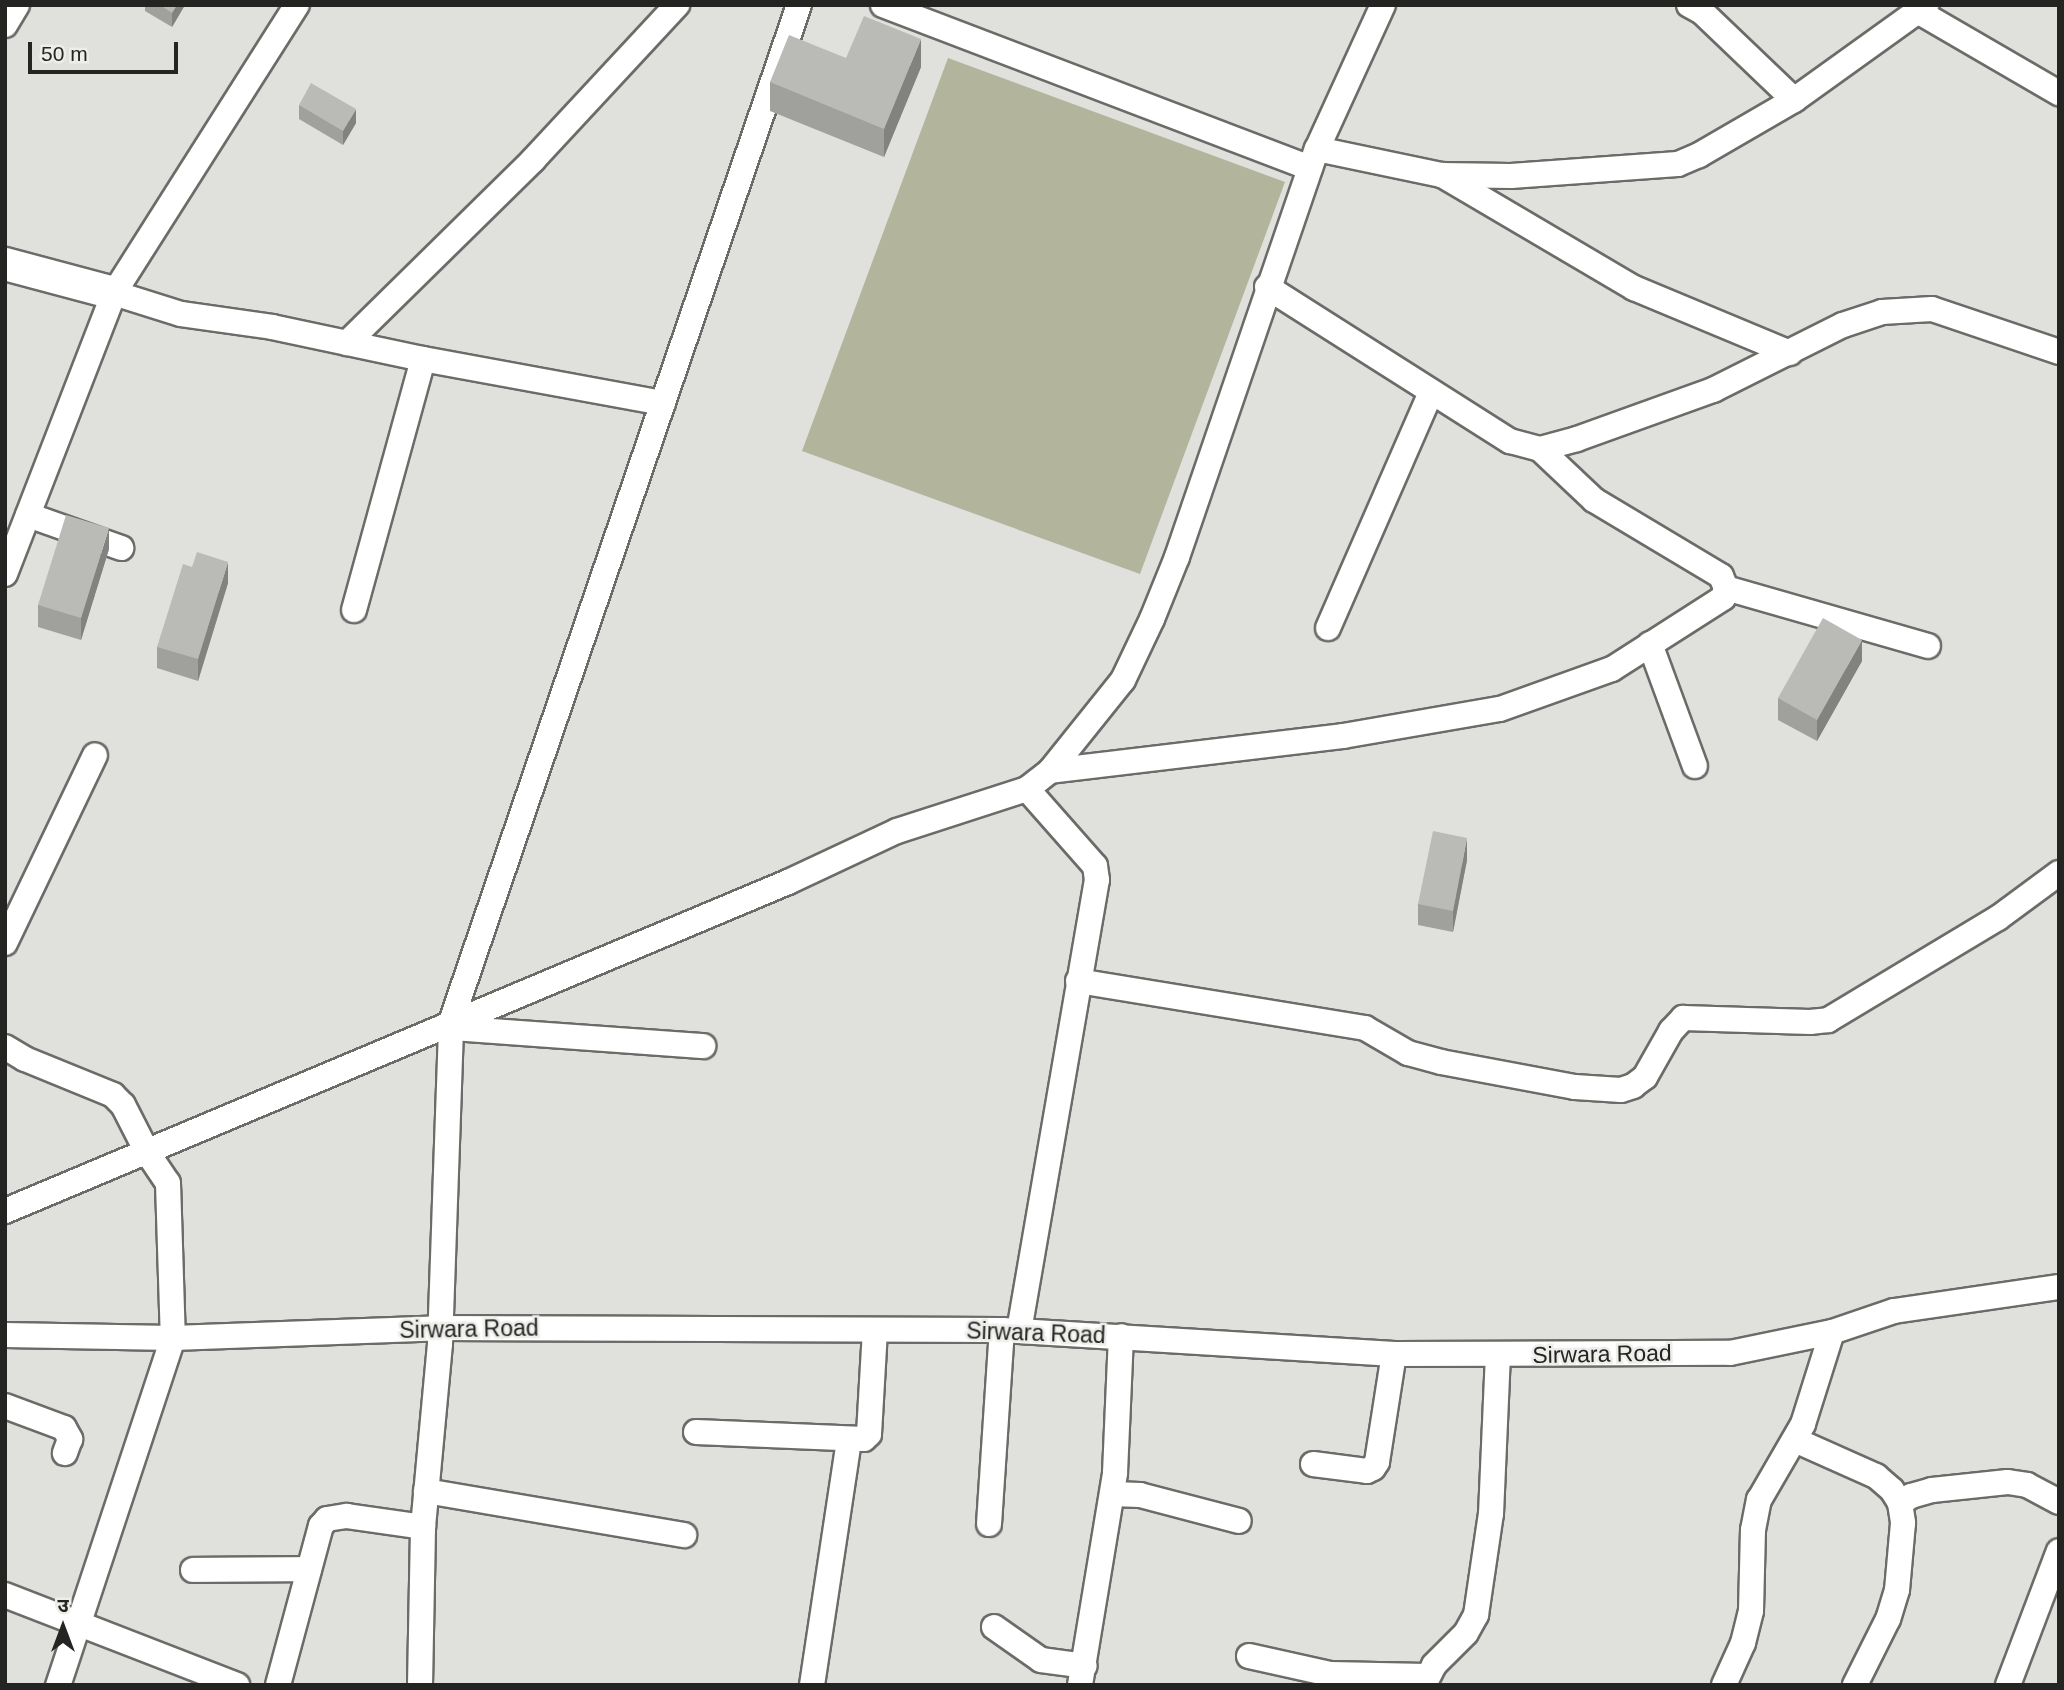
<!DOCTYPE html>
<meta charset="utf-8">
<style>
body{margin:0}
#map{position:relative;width:2064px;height:1690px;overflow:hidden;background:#e0e0dd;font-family:Helvetica,"Noto Sans Devanagari",sans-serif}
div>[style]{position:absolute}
.green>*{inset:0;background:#b2b49b}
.roads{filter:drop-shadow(2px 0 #6b6b68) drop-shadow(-2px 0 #6b6b68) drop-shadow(0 2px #6b6b68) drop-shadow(0 -2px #6b6b68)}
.minor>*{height:24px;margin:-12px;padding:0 12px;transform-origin:12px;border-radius:12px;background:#fff}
.major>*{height:32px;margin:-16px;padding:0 16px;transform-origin:16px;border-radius:16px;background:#fff}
.wall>*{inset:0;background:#a0a09d}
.shaded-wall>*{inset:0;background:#828280}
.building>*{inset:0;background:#babab7}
span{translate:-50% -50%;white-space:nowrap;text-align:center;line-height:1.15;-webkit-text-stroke:5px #ededea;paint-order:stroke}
.street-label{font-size:23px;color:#242423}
.frame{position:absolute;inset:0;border:7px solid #242423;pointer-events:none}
.north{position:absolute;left:28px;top:1592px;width:70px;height:70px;-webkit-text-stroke:5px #ededea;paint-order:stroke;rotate:0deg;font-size:19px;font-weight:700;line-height:28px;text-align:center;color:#242423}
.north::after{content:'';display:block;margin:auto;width:24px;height:32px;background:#242423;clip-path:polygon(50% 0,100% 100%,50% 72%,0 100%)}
.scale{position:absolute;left:28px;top:42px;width:150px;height:32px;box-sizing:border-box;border:4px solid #242423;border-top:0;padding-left:9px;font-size:21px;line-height:24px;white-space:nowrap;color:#242423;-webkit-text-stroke:5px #ededea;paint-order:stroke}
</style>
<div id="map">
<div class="green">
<div style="clip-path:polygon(948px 58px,1285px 182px,1140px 574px,802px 451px)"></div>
</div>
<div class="roads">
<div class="minor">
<div style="left:883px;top:5px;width:457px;rotate:20.9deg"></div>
<div style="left:1689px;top:5px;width:15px;rotate:28deg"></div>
<div style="left:1702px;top:12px;width:127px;rotate:43.7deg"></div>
<div style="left:1919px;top:12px;width:162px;rotate:30.1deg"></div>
<div style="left:5px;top:25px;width:23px;rotate:-59deg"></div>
<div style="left:1317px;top:149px;width:127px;rotate:11.8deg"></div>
<div style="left:1441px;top:175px;width:70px;rotate:0.8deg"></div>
<div style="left:1511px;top:176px;width:167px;rotate:-4.1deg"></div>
<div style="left:1678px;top:164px;width:23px;rotate:-23deg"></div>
<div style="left:1699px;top:155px;width:110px;rotate:-30.1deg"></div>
<div style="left:1794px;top:100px;width:163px;rotate:-35.7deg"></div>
<div style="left:1442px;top:175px;width:223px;rotate:30.5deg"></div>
<div style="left:1634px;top:288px;width:169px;rotate:22.6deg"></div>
<div style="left:1267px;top:287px;width:288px;rotate:32.4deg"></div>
<div style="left:1510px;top:441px;width:31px;rotate:15deg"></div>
<div style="left:1540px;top:449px;width:38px;rotate:-15deg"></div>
<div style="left:1577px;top:439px;width:145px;rotate:-19.8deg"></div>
<div style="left:1713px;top:390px;width:145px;rotate:-26.6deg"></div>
<div style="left:1843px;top:325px;width:41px;rotate:-18.4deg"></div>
<div style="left:1882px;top:312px;width:50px;rotate:-3.4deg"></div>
<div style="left:1932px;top:309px;width:134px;rotate:18.7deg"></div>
<div style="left:114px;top:293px;width:70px;rotate:17.4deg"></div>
<div style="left:181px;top:314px;width:92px;rotate:8.1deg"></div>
<div style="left:272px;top:327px;width:154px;rotate:12deg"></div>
<div style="left:423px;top:359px;width:244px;rotate:10.4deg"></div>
<div style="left:347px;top:343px;width:261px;rotate:-44.5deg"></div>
<div style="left:533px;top:160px;width:212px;rotate:-47.1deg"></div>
<div style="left:28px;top:515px;width:99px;rotate:19.5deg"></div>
<div style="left:5px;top:574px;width:301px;rotate:-68.8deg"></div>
<div style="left:114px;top:293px;width:341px;rotate:-57.6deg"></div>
<div style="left:1726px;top:588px;width:210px;rotate:16deg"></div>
<div style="left:354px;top:610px;width:260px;rotate:-74.6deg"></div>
<div style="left:1328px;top:628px;width:257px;rotate:-66.4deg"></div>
<div style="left:1650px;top:644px;width:130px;rotate:69.8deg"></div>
<div style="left:1050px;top:771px;width:295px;rotate:-6.8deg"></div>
<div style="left:1343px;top:736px;width:159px;rotate:-9.8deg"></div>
<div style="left:1500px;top:709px;width:119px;rotate:-19.7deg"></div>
<div style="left:1612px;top:669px;width:132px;rotate:-32.6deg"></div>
<div style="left:1723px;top:598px;width:10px;rotate:-73deg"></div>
<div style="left:1726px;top:588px;width:13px;rotate:-113deg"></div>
<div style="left:1721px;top:576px;width:148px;rotate:-149.1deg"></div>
<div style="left:1594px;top:500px;width:74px;rotate:-136.6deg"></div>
<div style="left:5px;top:943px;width:208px;rotate:-64.4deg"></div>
<div style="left:1078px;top:981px;width:291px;rotate:9.3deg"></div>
<div style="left:1365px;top:1028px;width:50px;rotate:30.2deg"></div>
<div style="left:1408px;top:1053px;width:34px;rotate:15deg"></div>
<div style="left:1441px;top:1062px;width:136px;rotate:10.6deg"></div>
<div style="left:1575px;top:1087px;width:46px;rotate:3.7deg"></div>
<div style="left:1621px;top:1090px;width:13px;rotate:-18deg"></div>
<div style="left:1633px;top:1086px;width:15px;rotate:-37deg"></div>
<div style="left:1645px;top:1077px;width:53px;rotate:-60.5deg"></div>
<div style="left:1671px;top:1031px;width:18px;rotate:-47deg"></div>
<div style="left:1683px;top:1018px;width:127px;rotate:1.8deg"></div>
<div style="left:1810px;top:1022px;width:18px;rotate:-6deg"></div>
<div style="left:1828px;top:1020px;width:198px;rotate:-31deg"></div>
<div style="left:1998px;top:918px;width:76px;rotate:-36.4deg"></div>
<div style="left:451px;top:1028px;width:253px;rotate:4.1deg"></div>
<div style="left:5px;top:1047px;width:23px;rotate:31deg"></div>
<div style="left:25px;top:1059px;width:95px;rotate:22.2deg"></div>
<div style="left:113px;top:1095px;width:14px;rotate:45deg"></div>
<div style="left:123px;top:1105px;width:53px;rotate:62.9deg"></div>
<div style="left:147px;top:1152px;width:37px;rotate:56deg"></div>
<div style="left:168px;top:1183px;width:155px;rotate:88.2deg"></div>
<div style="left:173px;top:1338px;width:366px;rotate:108.3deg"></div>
<div style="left:5px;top:1211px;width:849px;rotate:-22.79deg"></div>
<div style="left:788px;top:882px;width:120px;rotate:-25.1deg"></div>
<div style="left:897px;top:831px;width:137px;rotate:-17.9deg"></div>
<div style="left:1027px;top:789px;width:29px;rotate:-38deg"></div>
<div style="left:1050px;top:771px;width:117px;rotate:-51.3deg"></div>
<div style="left:1123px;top:680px;width:68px;rotate:-64.6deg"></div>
<div style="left:1152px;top:619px;width:67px;rotate:-68deg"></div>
<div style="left:1177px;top:557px;width:431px;rotate:-71.1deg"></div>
<div style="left:1317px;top:149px;width:158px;rotate:-65.4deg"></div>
<div style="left:1019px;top:1331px;width:458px;rotate:-80.2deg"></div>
<div style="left:1097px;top:880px;width:14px;rotate:-98deg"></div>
<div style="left:1095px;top:866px;width:103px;rotate:-131.4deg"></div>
<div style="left:5px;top:1335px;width:168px;rotate:1deg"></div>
<div style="left:173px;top:1338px;width:267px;rotate:-2.1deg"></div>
<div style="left:440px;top:1328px;width:562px;rotate:0.2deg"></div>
<div style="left:1002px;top:1330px;width:393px;rotate:3.5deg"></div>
<div style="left:1394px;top:1354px;width:336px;rotate:-0.2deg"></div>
<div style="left:1730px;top:1353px;width:104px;rotate:-11.6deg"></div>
<div style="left:1832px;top:1332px;width:65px;rotate:-18.7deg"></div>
<div style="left:1894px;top:1311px;width:167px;rotate:-8.3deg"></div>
<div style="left:5px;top:1406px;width:63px;rotate:20.4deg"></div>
<div style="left:64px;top:1428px;width:13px;rotate:61deg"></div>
<div style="left:70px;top:1439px;width:15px;rotate:110deg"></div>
<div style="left:696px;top:1432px;width:168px;rotate:2.4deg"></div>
<div style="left:864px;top:1439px;width:7px;rotate:-45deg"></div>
<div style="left:869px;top:1434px;width:104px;rotate:-86.7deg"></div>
<div style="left:1795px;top:1440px;width:89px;rotate:24deg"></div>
<div style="left:1876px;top:1476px;width:21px;rotate:41deg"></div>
<div style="left:1892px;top:1490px;width:15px;rotate:58deg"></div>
<div style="left:1900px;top:1503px;width:20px;rotate:81deg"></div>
<div style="left:1903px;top:1523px;width:67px;rotate:95.1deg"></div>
<div style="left:1897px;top:1590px;width:30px;rotate:107deg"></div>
<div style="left:1888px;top:1619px;width:74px;rotate:116.6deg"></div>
<div style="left:1313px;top:1464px;width:54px;rotate:7.4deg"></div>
<div style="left:1367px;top:1471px;width:7px;rotate:-27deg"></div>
<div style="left:1373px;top:1468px;width:7px;rotate:-56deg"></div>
<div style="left:1377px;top:1462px;width:109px;rotate:-81.1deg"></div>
<div style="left:426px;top:1491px;width:262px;rotate:9.7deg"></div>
<div style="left:1112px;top:1494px;width:28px;rotate:2deg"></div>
<div style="left:1140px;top:1495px;width:102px;rotate:14.7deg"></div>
<div style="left:1900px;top:1503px;width:13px;rotate:-32deg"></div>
<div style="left:1911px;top:1496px;width:22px;rotate:-16deg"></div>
<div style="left:1932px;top:1490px;width:76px;rotate:-6deg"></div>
<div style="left:2008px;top:1482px;width:19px;rotate:9deg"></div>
<div style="left:2027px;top:1485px;width:36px;rotate:28deg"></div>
<div style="left:989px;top:1524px;width:194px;rotate:-86.2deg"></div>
<div style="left:193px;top:1570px;width:116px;rotate:-0.5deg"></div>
<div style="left:5px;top:1595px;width:249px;rotate:21.2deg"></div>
<div style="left:994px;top:1627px;width:57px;rotate:35.1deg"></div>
<div style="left:1041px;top:1660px;width:44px;rotate:7.8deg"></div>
<div style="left:1249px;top:1656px;width:83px;rotate:12.5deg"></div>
<div style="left:1330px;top:1674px;width:97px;rotate:1.2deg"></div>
<div style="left:278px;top:1685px;width:165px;rotate:-74.9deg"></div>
<div style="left:321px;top:1526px;width:9px;rotate:-49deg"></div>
<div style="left:327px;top:1519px;width:20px;rotate:-9deg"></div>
<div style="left:347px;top:1516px;width:77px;rotate:8.2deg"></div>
<div style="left:420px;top:1685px;width:158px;rotate:-88.9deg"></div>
<div style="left:423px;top:1527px;width:184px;rotate:-84.7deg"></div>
<div style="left:440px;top:1344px;width:322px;rotate:-88deg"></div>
<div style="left:451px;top:1022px;width:1075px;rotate:-71.11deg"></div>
<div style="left:812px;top:1685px;width:248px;rotate:-81.4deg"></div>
<div style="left:1080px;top:1685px;width:215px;rotate:-80.6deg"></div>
<div style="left:1115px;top:1473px;width:137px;rotate:-87.5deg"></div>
<div style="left:1424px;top:1685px;width:22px;rotate:-63deg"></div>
<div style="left:1434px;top:1665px;width:45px;rotate:-45deg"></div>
<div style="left:1466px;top:1633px;width:21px;rotate:-61deg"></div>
<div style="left:1476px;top:1615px;width:102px;rotate:-81.6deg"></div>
<div style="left:1491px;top:1514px;width:159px;rotate:-87.5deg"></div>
<div style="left:1724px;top:1685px;width:46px;rotate:-65.7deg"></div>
<div style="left:1743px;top:1643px;width:33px;rotate:-76deg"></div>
<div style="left:1751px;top:1611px;width:81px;rotate:-88.6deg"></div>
<div style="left:1753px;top:1530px;width:31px;rotate:-79deg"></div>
<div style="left:1759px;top:1500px;width:88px;rotate:-59.9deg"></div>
<div style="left:1803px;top:1424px;width:96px;rotate:-72.5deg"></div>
<div style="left:2008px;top:1685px;width:143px;rotate:-69.2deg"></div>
</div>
<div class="major">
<div style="left:5px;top:264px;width:113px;rotate:14.9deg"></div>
</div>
</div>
<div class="wall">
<div style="clip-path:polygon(145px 5px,185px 5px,172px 27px,145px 11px)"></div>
<div style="clip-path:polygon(846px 58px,921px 67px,884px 157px,770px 111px,770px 82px)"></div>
<div style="clip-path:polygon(299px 105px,356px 123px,343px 145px,299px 119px)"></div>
<div style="clip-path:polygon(109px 549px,81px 640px,38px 627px,38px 605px)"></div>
<div style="clip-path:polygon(228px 583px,198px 681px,157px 668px,157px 647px)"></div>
<div style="clip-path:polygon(1862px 661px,1817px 741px,1778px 720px,1778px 698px)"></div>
<div style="clip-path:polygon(1467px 860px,1453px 932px,1418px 925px,1418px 904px)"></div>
</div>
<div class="shaded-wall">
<div style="clip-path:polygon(177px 5px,185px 5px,172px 27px,172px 13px)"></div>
<div style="clip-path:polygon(921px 39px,921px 67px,884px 157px,884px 129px)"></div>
<div style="clip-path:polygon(356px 109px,356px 123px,343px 145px,343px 131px)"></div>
<div style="clip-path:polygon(109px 528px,109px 549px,81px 640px,81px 618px)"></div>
<div style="clip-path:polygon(228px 562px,228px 583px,198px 681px,198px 659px)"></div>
<div style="clip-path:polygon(1862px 640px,1862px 661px,1817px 741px,1817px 720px)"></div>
<div style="clip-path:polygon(1467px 838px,1467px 860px,1453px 932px,1453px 911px)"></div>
</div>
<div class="building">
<div style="clip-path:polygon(160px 5px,177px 5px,172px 13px)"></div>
<div style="clip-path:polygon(864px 16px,921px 39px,884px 129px,770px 82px,789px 35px,846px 58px)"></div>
<div style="clip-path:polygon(311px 83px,356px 109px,343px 131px,299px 105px)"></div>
<div style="clip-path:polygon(66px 515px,109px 528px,81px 618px,38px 605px)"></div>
<div style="clip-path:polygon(197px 552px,228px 562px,198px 659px,157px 647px,183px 564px,192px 567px)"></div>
<div style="clip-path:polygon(1823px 618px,1862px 640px,1817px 720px,1778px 698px)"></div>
<div style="clip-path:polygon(1433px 831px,1467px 838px,1453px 911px,1418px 904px)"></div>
</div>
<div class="street-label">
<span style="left:469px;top:1329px;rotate:-1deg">Sirwara Road</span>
<span style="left:1036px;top:1333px;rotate:2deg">Sirwara Road</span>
<span style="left:1602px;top:1354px;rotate:-1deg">Sirwara Road</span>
</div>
<div class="frame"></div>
<div class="north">उ</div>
<div class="scale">50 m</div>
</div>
